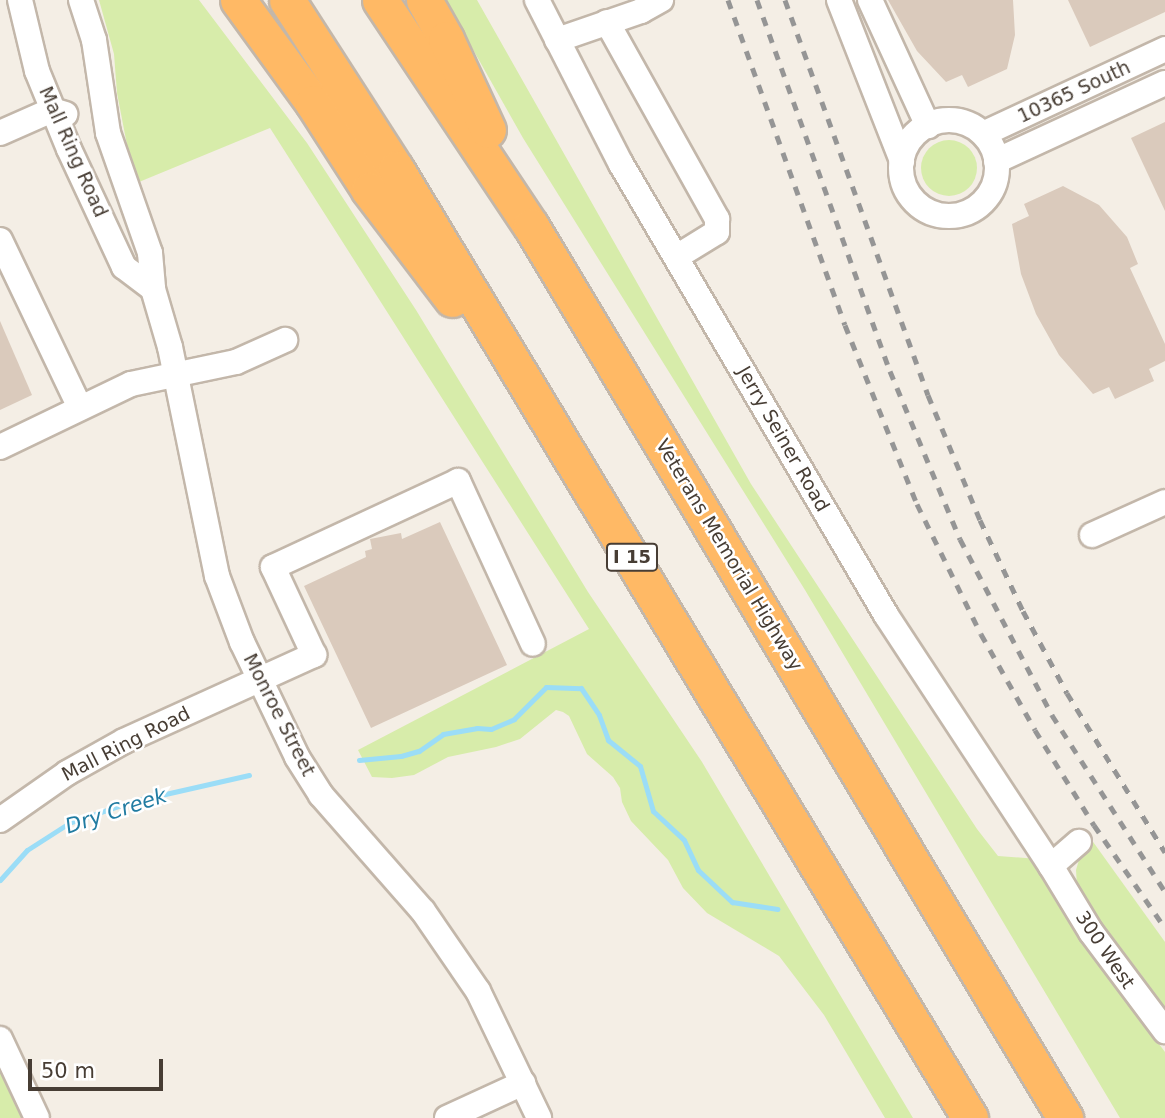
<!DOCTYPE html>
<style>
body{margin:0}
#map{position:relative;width:1165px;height:1118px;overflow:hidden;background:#f4eee5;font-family:"DejaVu Sans",sans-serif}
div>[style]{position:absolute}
.green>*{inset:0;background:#d7ecaa}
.round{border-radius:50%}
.stream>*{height:5px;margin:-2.5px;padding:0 2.5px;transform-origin:2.5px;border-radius:2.5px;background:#9bddf7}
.building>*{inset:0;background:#dacabc}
.roads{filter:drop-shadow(2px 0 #c3b7aa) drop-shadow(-2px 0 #c3b7aa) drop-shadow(0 2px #c3b7aa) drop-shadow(0 -2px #c3b7aa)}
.minor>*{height:24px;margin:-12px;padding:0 12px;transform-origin:12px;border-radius:12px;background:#fff}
.minor>.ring{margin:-12px;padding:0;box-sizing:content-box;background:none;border:24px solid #fff;border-radius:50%}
.highway>*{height:35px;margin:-17.5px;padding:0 17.5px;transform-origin:17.5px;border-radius:17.5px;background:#ffb965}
.rail>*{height:5px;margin-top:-2.5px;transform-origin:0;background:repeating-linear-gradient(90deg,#959595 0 9px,transparent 0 18px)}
span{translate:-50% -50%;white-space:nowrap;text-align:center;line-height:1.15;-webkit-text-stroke:5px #fff;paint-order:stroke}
.shield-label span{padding:2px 5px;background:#fff;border:2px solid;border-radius:5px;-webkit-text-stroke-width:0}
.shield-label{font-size:18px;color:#473d34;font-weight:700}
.street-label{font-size:19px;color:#473d34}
.water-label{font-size:21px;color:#217ca2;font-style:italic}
.scale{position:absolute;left:28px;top:1059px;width:135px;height:32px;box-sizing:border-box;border:4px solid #473d34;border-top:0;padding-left:9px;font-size:21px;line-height:24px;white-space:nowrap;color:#473d34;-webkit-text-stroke:5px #fff;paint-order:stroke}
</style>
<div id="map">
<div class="green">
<div style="clip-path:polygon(99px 0,199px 0,307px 143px,416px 310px,588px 592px,702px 762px,913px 1118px,885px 1118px,824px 1015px,779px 956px,707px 913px,683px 888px,668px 860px,631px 821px,622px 802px,620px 788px,613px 777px,587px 754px,569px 716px,563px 712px,556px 710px,520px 739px,496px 747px,448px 757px,414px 775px,392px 778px,372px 777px,358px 750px,589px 629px,270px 128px,139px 182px,127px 145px,117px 93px,114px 54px)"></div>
<div style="clip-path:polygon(445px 0,477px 0,751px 484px,977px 829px,998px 856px,1038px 859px,1097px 961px,1165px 1052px,1165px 1118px,1120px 1118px,805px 590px,523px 138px)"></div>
<div class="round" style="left:921px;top:140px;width:56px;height:56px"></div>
<div style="clip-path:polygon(1091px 839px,1165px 942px,1165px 1012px,1102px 933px,1077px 887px,1076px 870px,1081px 853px)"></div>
<div style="clip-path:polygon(0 1059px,27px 1118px,0 1118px)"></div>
</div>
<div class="stream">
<div style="left:359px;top:760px;width:42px;rotate:-5.4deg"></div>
<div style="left:401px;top:756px;width:19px;rotate:-16deg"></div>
<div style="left:419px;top:751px;width:29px;rotate:-35deg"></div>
<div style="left:443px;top:734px;width:35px;rotate:-10deg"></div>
<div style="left:477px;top:728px;width:14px;rotate:4deg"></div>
<div style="left:491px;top:729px;width:25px;rotate:-23deg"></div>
<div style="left:514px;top:719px;width:45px;rotate:-45deg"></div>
<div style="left:546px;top:687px;width:35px;rotate:2deg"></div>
<div style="left:581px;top:688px;width:32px;rotate:56deg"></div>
<div style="left:599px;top:715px;width:27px;rotate:70deg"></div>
<div style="left:608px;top:740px;width:41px;rotate:39.1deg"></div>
<div style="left:640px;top:766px;width:47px;rotate:73.9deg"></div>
<div style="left:653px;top:811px;width:42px;rotate:43.1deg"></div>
<div style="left:684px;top:840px;width:33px;rotate:65deg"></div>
<div style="left:698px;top:870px;width:47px;rotate:43.3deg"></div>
<div style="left:732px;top:902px;width:46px;rotate:8.8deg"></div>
<div style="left:0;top:880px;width:40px;rotate:-48deg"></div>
<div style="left:27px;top:850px;width:50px;rotate:-32.7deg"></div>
<div style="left:69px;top:823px;width:65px;rotate:-19deg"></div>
<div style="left:130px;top:802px;width:122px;rotate:-12.8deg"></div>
</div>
<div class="building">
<div style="clip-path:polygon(888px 0,1013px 0,1015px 35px,1007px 69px,968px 87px,962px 75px,946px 82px,917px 51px)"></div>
<div style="clip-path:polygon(1068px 0,1165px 0,1165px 12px,1090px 47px)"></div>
<div style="clip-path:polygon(1165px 122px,1165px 211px,1131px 138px)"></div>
<div style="clip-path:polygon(1063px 186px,1099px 205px,1127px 237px,1138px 264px,1130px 268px,1165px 344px,1165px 361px,1149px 369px,1154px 381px,1115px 399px,1109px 387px,1093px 394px,1059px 355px,1036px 314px,1021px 274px,1012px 224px,1029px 216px,1024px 204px)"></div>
<div style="clip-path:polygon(0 321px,32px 395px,0 410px)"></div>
<div style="clip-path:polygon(440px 522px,507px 665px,371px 728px,304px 586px,366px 557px,365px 551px,372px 549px,370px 539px,401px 533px,402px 539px)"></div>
</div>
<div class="roads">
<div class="minor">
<div style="left:20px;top:0;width:73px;rotate:76.5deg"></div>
<div style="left:37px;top:71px;width:84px;rotate:67.7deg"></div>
<div style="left:69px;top:149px;width:130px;rotate:65deg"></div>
<div style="left:124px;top:267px;width:36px;rotate:37deg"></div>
<div style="left:81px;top:0;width:42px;rotate:72deg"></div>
<div style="left:94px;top:40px;width:94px;rotate:81.4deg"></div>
<div style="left:108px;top:133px;width:127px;rotate:70.7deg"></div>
<div style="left:150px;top:253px;width:36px;rotate:85deg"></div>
<div style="left:153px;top:289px;width:60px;rotate:73.7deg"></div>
<div style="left:170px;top:347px;width:234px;rotate:78.4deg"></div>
<div style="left:217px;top:576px;width:71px;rotate:69.3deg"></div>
<div style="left:242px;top:642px;width:127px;rotate:64.4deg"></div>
<div style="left:297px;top:757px;width:45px;rotate:57.7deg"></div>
<div style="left:321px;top:795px;width:154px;rotate:48.7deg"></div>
<div style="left:423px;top:911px;width:97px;rotate:55.5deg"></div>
<div style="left:478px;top:991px;width:141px;rotate:64.3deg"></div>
<div style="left:537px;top:0;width:184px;rotate:62.9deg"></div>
<div style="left:621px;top:164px;width:523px;rotate:59.56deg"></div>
<div style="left:886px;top:615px;width:300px;rotate:56.7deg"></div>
<div style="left:1051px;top:866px;width:77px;rotate:58.8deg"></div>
<div style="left:1091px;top:932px;width:124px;rotate:53.2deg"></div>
<div style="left:839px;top:0;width:173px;rotate:68.6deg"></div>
<div style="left:870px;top:0;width:139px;rotate:65.3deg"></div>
<div style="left:607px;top:22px;width:226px;rotate:60.8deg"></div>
<div style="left:717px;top:219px;width:13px;rotate:90deg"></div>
<div style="left:717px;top:232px;width:46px;rotate:148.4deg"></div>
<div style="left:557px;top:40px;width:89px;rotate:-19deg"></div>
<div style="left:641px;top:11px;width:23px;rotate:-29deg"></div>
<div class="ring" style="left:901px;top:120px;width:72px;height:72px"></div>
<div style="left:0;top:133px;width:57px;rotate:-23.9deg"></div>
<div style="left:52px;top:110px;width:14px;rotate:17deg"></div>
<div style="left:983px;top:134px;width:201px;rotate:-25deg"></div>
<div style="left:996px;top:161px;width:186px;rotate:-24.8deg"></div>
<div style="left:0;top:240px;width:186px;rotate:64.5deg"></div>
<div style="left:0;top:447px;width:145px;rotate:-25.7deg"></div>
<div style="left:131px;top:384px;width:107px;rotate:-11.8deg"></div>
<div style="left:236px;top:362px;width:54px;rotate:-24.2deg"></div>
<div style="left:1092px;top:535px;width:80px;rotate:-24.3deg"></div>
<div style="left:0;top:820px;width:82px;rotate:-35deg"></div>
<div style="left:67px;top:773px;width:65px;rotate:-29.3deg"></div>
<div style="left:124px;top:741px;width:209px;rotate:-24.4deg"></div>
<div style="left:314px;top:655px;width:97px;rotate:-115deg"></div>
<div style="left:273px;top:567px;width:204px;rotate:-24.9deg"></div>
<div style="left:458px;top:481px;width:179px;rotate:65.3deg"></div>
<div style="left:1051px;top:866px;width:37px;rotate:-41deg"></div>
<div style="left:0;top:1039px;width:87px;rotate:64.9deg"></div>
<div style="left:447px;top:1118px;width:84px;rotate:-24.7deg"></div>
</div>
<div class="highway">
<div style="left:238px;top:0;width:127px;rotate:53.9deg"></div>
<div style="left:313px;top:103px;width:103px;rotate:57.2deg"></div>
<div style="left:369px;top:190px;width:137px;rotate:52.7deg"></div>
<div style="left:287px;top:0;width:201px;rotate:57.2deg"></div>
<div style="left:396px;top:169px;width:1109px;rotate:58.83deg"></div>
<div style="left:380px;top:0;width:272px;rotate:56.3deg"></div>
<div style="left:531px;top:226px;width:1040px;rotate:59.09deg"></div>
<div style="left:424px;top:0;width:45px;rotate:60.6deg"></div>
<div style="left:446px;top:39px;width:100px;rotate:65.2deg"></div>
</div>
</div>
<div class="rail">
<div style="left:728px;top:0;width:345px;rotate:70.2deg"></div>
<div style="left:845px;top:325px;width:193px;rotate:68.1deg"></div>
<div style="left:917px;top:504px;width:145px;rotate:63.8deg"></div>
<div style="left:981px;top:634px;width:110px;rotate:60.6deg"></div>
<div style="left:1035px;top:730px;width:112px;rotate:58.2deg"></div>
<div style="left:1094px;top:825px;width:125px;rotate:55.4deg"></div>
<div style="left:757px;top:0;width:394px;rotate:70.3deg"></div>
<div style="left:890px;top:371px;width:182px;rotate:67.4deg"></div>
<div style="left:960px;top:539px;width:199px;rotate:62.4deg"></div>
<div style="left:1052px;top:715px;width:210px;rotate:57.4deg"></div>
<div style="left:785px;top:0;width:420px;rotate:70.1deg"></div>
<div style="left:928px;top:395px;width:135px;rotate:67.4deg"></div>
<div style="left:980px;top:520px;width:101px;rotate:64.7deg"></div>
<div style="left:1023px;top:611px;width:93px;rotate:61.8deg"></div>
<div style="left:1067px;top:693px;width:187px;rotate:58.4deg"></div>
</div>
<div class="shield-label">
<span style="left:632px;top:557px">I 15</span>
</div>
<div class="street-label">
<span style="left:1074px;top:92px;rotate:-25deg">10365 South</span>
<span style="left:73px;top:152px;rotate:66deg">Mall Ring Road</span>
<span style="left:783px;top:439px;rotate:60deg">Jerry Seiner Road</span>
<span style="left:729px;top:555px;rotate:59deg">Veterans Memorial Highway</span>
<span style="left:279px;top:715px;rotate:63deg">Monroe Street</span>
<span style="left:126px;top:744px;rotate:-27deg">Mall Ring Road</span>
<span style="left:1105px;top:950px;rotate:56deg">300 West</span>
</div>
<div class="water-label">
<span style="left:116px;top:811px;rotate:-18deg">Dry Creek</span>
</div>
<div class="scale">50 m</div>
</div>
